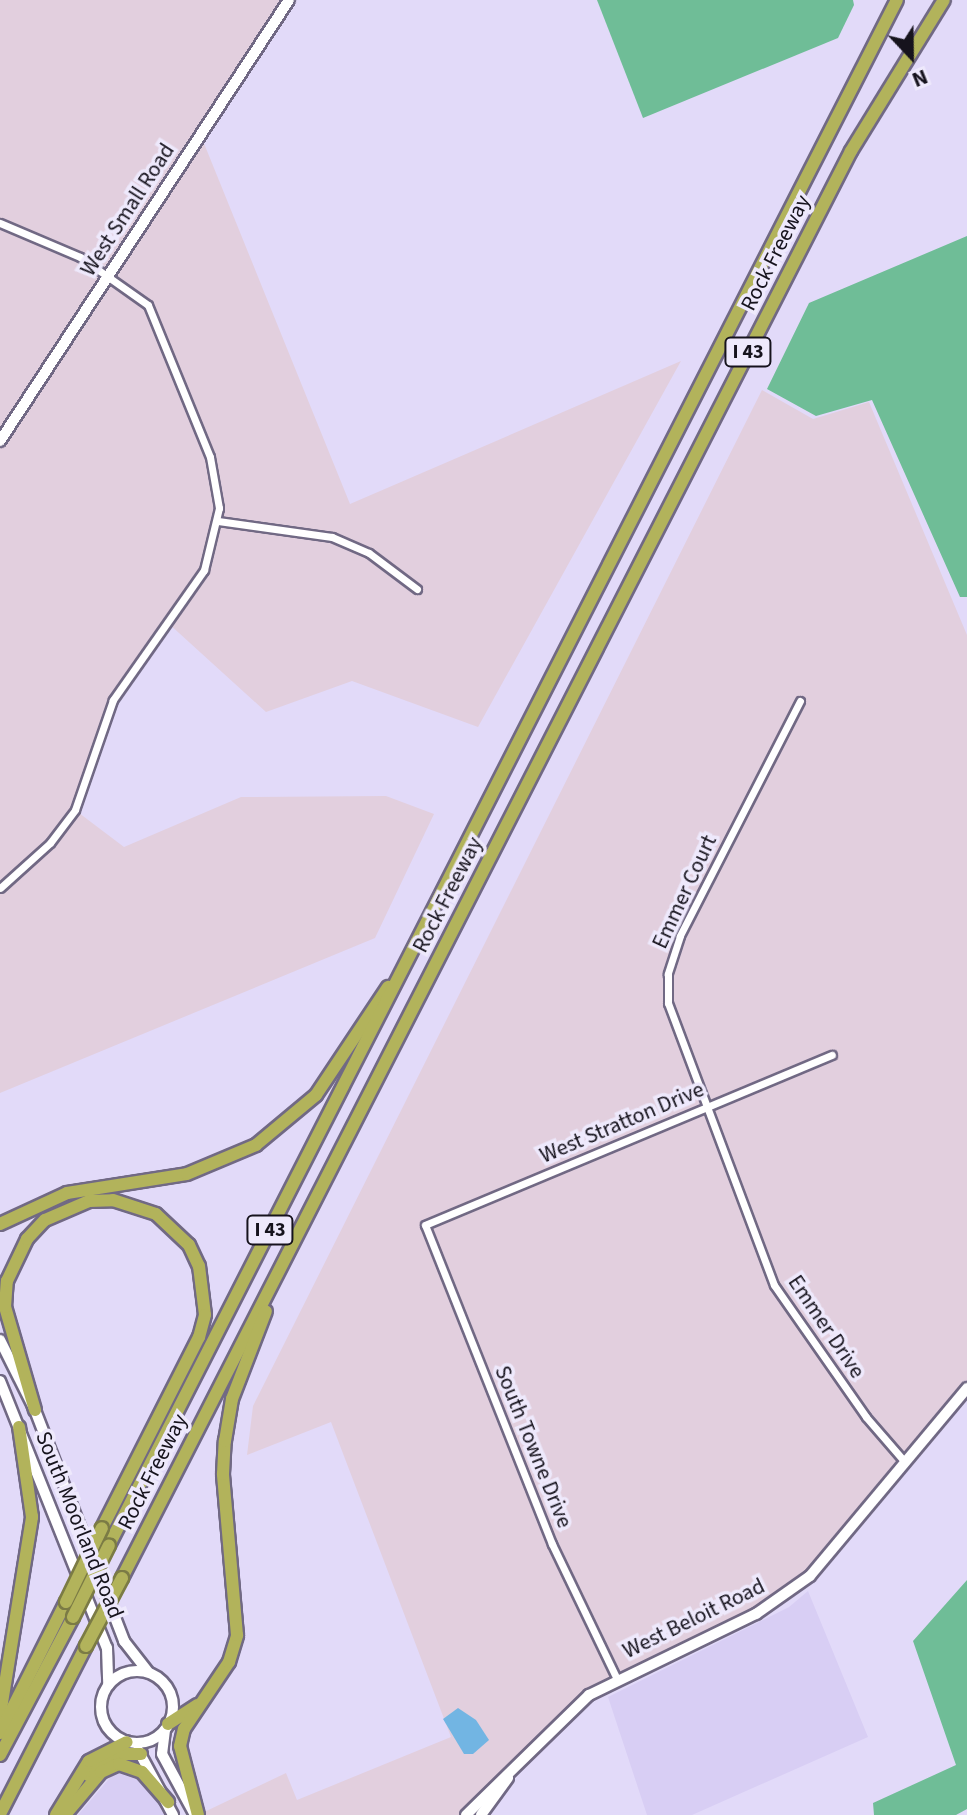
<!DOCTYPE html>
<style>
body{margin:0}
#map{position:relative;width:967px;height:1815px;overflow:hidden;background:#e2daf9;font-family:"Source Sans 3",sans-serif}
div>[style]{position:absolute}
.built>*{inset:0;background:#d8cef4}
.industrial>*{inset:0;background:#e2cfde}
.forest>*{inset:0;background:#6fbd97}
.water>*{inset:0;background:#72b5e3}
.roads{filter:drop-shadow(2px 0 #716984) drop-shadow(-2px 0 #716984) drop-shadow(0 2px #716984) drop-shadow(0 -2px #716984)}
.street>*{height:7px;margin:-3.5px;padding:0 3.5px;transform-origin:3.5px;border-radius:3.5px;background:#fff}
.secondary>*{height:10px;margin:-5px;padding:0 5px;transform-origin:5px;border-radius:5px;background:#fff}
.secondary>.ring{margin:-5px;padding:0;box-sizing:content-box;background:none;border:10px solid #fff;border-radius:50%}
.highway>*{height:12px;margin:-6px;padding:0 6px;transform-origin:6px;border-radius:6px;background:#b2b35b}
.bridges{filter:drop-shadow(2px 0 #7b7b45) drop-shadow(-2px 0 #7b7b45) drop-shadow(0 2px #7b7b45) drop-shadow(0 -2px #7b7b45)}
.highway-bridge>*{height:12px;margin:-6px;padding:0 6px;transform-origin:6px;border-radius:6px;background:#b2b35b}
span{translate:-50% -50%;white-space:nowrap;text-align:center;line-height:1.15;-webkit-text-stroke:7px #eee9fc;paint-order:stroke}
.shield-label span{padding:2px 6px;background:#eee9fc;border:2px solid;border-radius:6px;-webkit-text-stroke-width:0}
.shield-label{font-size:20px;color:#16131d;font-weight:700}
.street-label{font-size:22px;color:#16131d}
.north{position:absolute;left:871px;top:16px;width:80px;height:80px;-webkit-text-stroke:6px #eee9fc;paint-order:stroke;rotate:158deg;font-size:22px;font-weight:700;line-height:32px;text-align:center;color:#16131d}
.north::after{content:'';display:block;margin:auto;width:28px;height:36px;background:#16131d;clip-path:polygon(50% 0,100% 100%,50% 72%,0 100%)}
</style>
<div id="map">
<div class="built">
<div style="clip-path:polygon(808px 1591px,868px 1737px,692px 1815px,647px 1815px,608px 1697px,789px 1607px)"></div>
<div style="clip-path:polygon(129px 1764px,173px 1815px,78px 1815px,114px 1773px,114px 1766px)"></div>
</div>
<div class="industrial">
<div style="clip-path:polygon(0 0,289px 0,201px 136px,350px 504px,681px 361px,478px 727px,352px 681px,266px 712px,168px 623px,123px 682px,75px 810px,124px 847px,241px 797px,386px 796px,434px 814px,375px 938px,0 1093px)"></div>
<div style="clip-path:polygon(762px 390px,813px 419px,869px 402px,967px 635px,967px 1388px,810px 1576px,789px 1581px,784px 1597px,601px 1688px,474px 1815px,198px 1815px,286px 1773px,297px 1800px,451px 1737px,331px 1422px,247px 1455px,253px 1406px)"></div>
</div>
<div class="forest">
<div style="clip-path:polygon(597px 0,853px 0,854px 5px,838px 38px,643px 118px)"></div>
<div style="clip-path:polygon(967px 236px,967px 597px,960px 597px,872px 400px,816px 416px,767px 389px,809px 303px)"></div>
<div style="clip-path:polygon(967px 1580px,967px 1809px,956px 1815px,874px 1815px,873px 1803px,956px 1765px,913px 1641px)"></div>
</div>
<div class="water">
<div style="clip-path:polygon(458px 1708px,476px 1720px,489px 1740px,473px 1754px,464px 1754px,443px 1719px)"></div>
</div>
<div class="roads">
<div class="street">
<div style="left:0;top:223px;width:87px;rotate:23deg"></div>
<div style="left:80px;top:257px;width:83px;rotate:35.2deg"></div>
<div style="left:148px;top:305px;width:164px;rotate:67.8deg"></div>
<div style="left:210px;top:457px;width:52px;rotate:80deg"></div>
<div style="left:219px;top:508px;width:64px;rotate:103.6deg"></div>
<div style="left:204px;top:570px;width:159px;rotate:125deg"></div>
<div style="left:113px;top:700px;width:116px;rotate:109.1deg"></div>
<div style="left:75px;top:810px;width:41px;rotate:127.1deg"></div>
<div style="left:50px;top:843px;width:67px;rotate:138deg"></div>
<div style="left:218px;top:521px;width:115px;rotate:8deg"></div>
<div style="left:332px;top:537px;width:40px;rotate:23.4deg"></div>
<div style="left:369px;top:553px;width:60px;rotate:36.9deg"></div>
<div style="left:800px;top:701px;width:264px;rotate:117.1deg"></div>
<div style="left:680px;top:936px;width:40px;rotate:108deg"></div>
<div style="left:668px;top:974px;width:29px;rotate:90deg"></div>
<div style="left:668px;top:1003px;width:301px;rotate:69.4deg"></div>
<div style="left:774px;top:1285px;width:161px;rotate:55.1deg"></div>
<div style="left:866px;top:1417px;width:60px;rotate:49.1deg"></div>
<div style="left:617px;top:1679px;width:150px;rotate:-115.7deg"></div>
<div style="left:552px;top:1544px;width:343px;rotate:-111.7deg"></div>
<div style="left:425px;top:1225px;width:441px;rotate:-22.7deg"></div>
</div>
<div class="secondary">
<div style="left:0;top:441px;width:527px;rotate:-56.76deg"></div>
<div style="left:0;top:1340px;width:78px;rotate:63.4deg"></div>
<div style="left:35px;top:1410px;width:248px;rotate:68.9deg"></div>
<div style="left:124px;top:1641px;width:39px;rotate:52deg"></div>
<div style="left:0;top:1381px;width:288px;rotate:68.2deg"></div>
<div style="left:107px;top:1648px;width:37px;rotate:88deg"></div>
<div class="ring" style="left:101px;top:1671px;width:62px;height:62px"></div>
<div style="left:165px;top:1730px;width:24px;rotate:97deg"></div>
<div style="left:162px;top:1754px;width:69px;rotate:61.6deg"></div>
<div style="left:138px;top:1750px;width:74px;rotate:61.7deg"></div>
<div style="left:466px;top:1815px;width:172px;rotate:-44.3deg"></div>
<div style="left:589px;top:1695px;width:186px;rotate:-25.9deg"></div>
<div style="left:756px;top:1614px;width:66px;rotate:-35.1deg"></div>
<div style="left:810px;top:1576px;width:245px;rotate:-50.1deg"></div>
<div style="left:481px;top:1815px;width:46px;rotate:-53.9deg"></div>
</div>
<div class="highway">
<div style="left:0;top:1224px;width:74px;rotate:-24.8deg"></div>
<div style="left:67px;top:1193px;width:121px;rotate:-9deg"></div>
<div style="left:187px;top:1174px;width:75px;rotate:-22.8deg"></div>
<div style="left:256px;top:1145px;width:78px;rotate:-39.8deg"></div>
<div style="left:316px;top:1095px;width:130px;rotate:-56.3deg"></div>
<div style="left:35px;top:1410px;width:107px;rotate:-106.2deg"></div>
<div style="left:5px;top:1307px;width:26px;rotate:-86deg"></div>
<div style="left:7px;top:1281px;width:47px;rotate:-64.5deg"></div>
<div style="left:27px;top:1239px;width:26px;rotate:-47deg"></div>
<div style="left:45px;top:1220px;width:48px;rotate:-23.4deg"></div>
<div style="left:89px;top:1201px;width:24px;rotate:-2deg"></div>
<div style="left:113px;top:1200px;width:45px;rotate:18deg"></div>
<div style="left:156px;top:1214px;width:45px;rotate:43.2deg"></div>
<div style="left:189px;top:1245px;width:23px;rotate:65deg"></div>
<div style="left:199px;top:1266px;width:49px;rotate:83deg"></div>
<div style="left:205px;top:1315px;width:23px;rotate:105deg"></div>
<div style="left:199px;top:1337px;width:214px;rotate:116.9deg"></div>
<div style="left:109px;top:1545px;width:1734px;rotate:-62.98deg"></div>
<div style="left:122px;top:1578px;width:1602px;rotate:-62.94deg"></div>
<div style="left:851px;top:151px;width:177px;rotate:-58.4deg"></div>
<div style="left:0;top:1715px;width:201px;rotate:-80.8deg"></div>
<div style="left:32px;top:1517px;width:91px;rotate:-98.2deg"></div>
<div style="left:168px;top:1724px;width:35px;rotate:-33deg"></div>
<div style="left:0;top:1733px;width:147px;rotate:-63.3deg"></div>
<div style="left:0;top:1755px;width:156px;rotate:-62.1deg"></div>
<div style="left:88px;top:1775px;width:33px;rotate:-39deg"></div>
<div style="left:114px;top:1754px;width:27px"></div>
<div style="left:0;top:1814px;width:189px;rotate:-62.9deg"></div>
<div style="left:56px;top:1815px;width:63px;rotate:-58.6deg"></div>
<div style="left:89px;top:1761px;width:42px;rotate:-26.6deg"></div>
<div style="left:65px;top:1815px;width:56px;rotate:-50.1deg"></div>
<div style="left:101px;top:1772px;width:20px;rotate:-24deg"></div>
<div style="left:119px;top:1764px;width:24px;rotate:19deg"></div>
<div style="left:142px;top:1772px;width:40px;rotate:49deg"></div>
<div style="left:198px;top:1815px;width:71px;rotate:-104.6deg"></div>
<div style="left:180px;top:1746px;width:17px;rotate:-77deg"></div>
<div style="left:184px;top:1729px;width:81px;rotate:-56.1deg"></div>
<div style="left:229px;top:1662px;width:28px;rotate:-73deg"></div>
<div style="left:237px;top:1635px;width:162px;rotate:-95deg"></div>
<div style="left:223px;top:1474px;width:33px;rotate:-87deg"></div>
<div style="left:225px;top:1441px;width:43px;rotate:-80.5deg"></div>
<div style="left:232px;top:1399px;width:94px;rotate:-68.9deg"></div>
</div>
</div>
<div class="bridges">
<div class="highway-bridge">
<div style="left:66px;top:1602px;width:82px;rotate:-64.1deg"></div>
<div style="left:73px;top:1617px;width:80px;rotate:-63.4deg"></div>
<div style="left:86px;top:1646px;width:77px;rotate:-62.1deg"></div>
</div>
</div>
<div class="shield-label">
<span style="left:748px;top:352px">I 43</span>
<span style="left:270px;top:1230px">I 43</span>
</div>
<div class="street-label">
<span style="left:128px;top:210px;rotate:-57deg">West Small Road</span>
<span style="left:776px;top:253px;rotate:-63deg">Rock Freeway</span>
<span style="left:685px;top:892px;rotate:-65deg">Emmer Court</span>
<span style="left:448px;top:895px;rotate:-63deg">Rock Freeway</span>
<span style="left:622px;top:1123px;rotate:-23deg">West Stratton Drive</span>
<span style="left:826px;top:1327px;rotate:56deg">Emmer Drive</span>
<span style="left:533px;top:1447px;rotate:68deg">South Towne Drive</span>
<span style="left:153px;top:1472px;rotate:-63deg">Rock Freeway</span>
<span style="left:79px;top:1525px;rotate:68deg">South Moorland Road</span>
<span style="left:694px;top:1619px;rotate:-26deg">West Beloit Road</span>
</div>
<div class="north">N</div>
</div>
